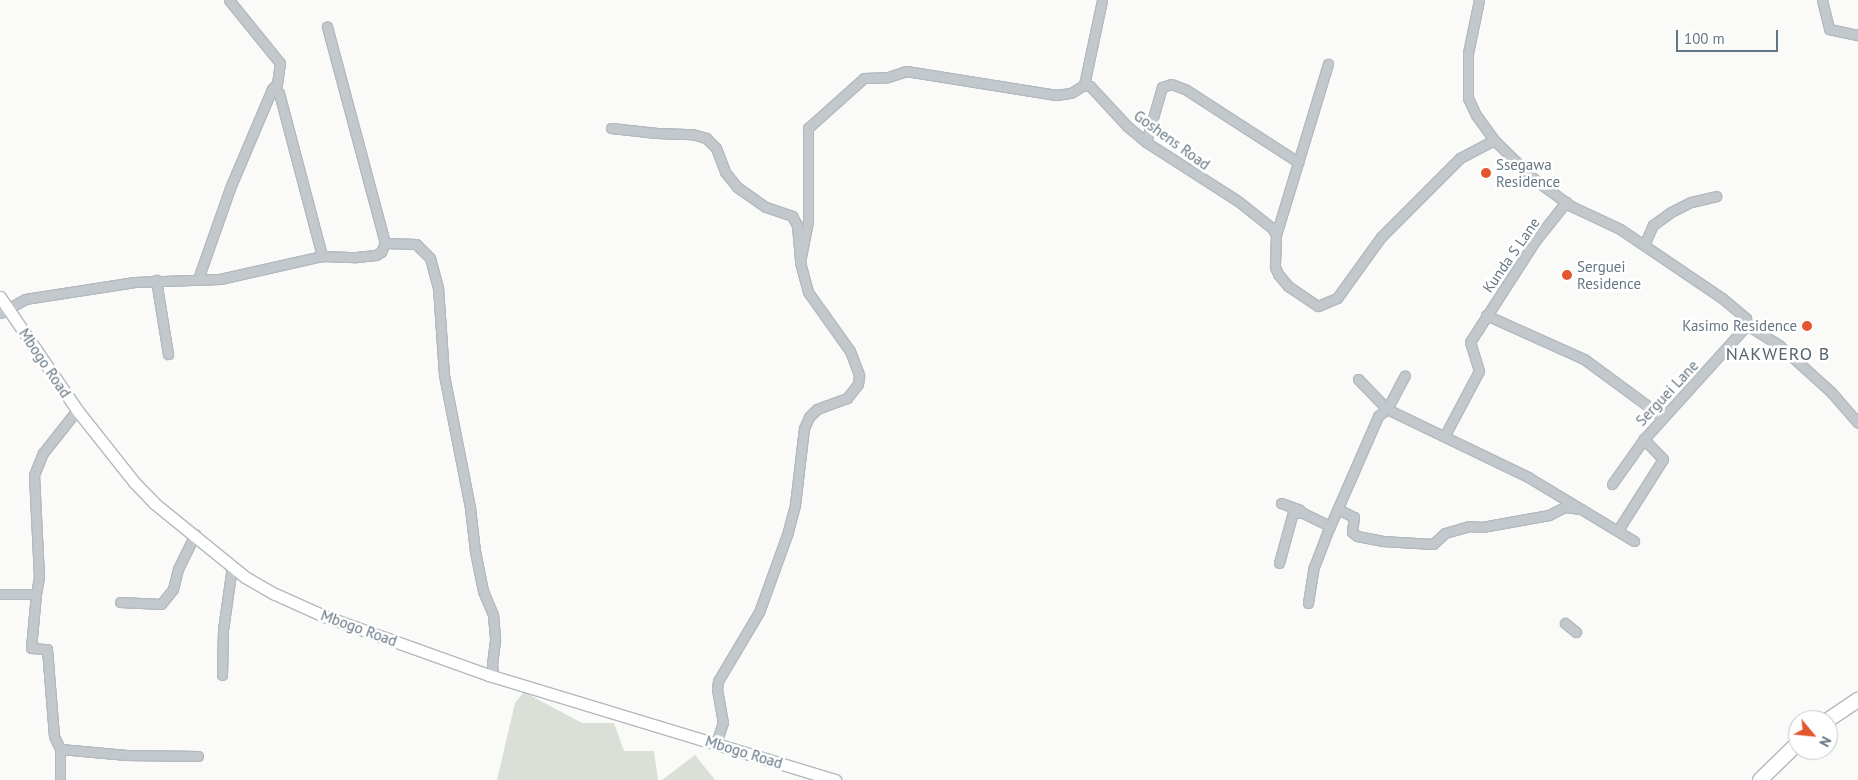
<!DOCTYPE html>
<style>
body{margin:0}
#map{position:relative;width:1858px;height:780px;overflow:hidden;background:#fafaf8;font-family:"PT Sans",sans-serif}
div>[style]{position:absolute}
.green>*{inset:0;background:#dadfd7}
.roads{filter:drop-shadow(1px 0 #b3babf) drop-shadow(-1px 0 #b3babf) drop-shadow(0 1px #b3babf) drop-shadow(0 -1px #b3babf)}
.street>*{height:9px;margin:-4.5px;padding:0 4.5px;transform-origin:4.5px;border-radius:4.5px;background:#c3c8cc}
.secondary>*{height:11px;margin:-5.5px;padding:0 5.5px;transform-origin:5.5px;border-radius:5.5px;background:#fff}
.primary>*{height:14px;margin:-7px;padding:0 7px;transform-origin:7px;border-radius:7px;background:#fff}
.dots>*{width:14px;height:14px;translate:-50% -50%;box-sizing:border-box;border:2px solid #fff;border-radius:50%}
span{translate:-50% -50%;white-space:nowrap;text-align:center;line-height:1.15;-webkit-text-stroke:5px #fff;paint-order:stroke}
.street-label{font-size:15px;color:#657683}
.poi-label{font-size:15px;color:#657683}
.left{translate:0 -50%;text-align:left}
.right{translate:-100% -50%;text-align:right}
.quarter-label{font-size:18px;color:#57646e;letter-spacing:1px}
.north{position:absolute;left:1788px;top:710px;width:50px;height:50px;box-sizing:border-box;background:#fff;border:1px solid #c1c8cd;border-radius:50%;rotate:118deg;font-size:14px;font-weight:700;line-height:20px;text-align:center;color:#657683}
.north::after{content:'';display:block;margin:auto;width:18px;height:22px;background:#e4572e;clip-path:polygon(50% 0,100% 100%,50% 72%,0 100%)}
.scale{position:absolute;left:1676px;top:30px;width:102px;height:22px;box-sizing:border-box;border:2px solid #657683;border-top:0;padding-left:6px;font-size:15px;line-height:18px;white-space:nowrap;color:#657683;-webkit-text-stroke:4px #fff;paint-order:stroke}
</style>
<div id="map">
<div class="green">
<div style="clip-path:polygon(524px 692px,582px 723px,614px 723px,624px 751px,654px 751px,658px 780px,497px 780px,515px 703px)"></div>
<div style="clip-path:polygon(695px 755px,715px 780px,662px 780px)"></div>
</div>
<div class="roads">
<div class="street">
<div style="left:1479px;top:0;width:54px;rotate:101.7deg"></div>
<div style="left:1468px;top:53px;width:45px;rotate:90deg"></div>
<div style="left:1468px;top:98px;width:19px;rotate:65deg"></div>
<div style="left:1476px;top:115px;width:31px;rotate:54deg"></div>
<div style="left:1494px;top:140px;width:56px;rotate:44.3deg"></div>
<div style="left:1534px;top:179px;width:46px;rotate:36.1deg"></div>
<div style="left:1571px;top:206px;width:54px;rotate:25.1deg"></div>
<div style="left:1620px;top:229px;width:123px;rotate:34.1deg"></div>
<div style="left:1722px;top:298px;width:31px;rotate:40deg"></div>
<div style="left:1746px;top:318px;width:7px;rotate:82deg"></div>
<div style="left:1747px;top:325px;width:38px;rotate:32deg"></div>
<div style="left:1779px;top:345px;width:70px;rotate:42.1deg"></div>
<div style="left:1831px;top:392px;width:41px;rotate:48.9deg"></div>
<div style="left:1822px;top:0;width:30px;rotate:76deg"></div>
<div style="left:1829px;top:29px;width:30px;rotate:12deg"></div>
<div style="left:1084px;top:85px;width:87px;rotate:-78deg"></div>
<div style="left:279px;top:93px;width:169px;rotate:75.2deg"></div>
<div style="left:611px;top:128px;width:46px;rotate:6.2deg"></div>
<div style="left:657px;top:133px;width:35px;rotate:2deg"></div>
<div style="left:692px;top:134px;width:15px;rotate:16deg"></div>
<div style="left:706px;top:138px;width:14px;rotate:45deg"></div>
<div style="left:716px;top:148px;width:26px;rotate:69deg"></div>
<div style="left:725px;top:172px;width:19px;rotate:51deg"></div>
<div style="left:737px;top:187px;width:35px;rotate:35deg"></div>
<div style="left:766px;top:207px;width:28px;rotate:19deg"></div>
<div style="left:792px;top:216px;width:10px;rotate:61deg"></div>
<div style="left:797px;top:225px;width:37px;rotate:85deg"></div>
<div style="left:800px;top:262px;width:31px;rotate:75deg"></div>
<div style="left:808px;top:292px;width:72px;rotate:54.6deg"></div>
<div style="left:850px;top:351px;width:26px;rotate:69deg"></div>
<div style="left:859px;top:375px;width:9px;rotate:96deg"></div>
<div style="left:858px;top:384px;width:18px;rotate:128deg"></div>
<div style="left:847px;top:398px;width:32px;rotate:160deg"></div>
<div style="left:817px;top:409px;width:11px;rotate:135deg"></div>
<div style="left:809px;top:417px;width:12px;rotate:114deg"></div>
<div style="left:804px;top:428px;width:78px;rotate:96.7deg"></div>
<div style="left:795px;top:505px;width:28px;rotate:105deg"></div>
<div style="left:788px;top:532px;width:85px;rotate:109.9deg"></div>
<div style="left:759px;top:612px;width:80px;rotate:120.7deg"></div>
<div style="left:718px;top:681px;width:8px;rotate:97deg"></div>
<div style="left:717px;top:689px;width:34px;rotate:80deg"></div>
<div style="left:723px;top:722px;width:22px;rotate:108deg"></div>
<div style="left:1146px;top:142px;width:57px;rotate:-73.8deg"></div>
<div style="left:1162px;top:87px;width:9px;rotate:-18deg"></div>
<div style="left:1171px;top:84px;width:15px;rotate:20deg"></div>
<div style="left:1185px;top:89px;width:135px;rotate:32.9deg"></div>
<div style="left:1276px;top:235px;width:179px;rotate:-73.1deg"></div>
<div style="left:385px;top:243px;width:31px;rotate:2deg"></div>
<div style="left:416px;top:244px;width:20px;rotate:45deg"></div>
<div style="left:430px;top:258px;width:30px;rotate:75deg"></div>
<div style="left:438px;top:287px;width:88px;rotate:86.1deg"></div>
<div style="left:444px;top:375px;width:136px;rotate:78.9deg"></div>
<div style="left:470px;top:508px;width:43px;rotate:83.4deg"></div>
<div style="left:475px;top:551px;width:41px;rotate:78.7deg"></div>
<div style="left:483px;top:591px;width:26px;rotate:67deg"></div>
<div style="left:493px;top:615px;width:25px;rotate:85deg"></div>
<div style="left:495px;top:640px;width:23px;rotate:97deg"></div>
<div style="left:492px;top:663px;width:13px;rotate:86deg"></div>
<div style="left:1644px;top:245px;width:22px;rotate:-66deg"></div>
<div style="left:1653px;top:225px;width:22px;rotate:-36deg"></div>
<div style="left:1671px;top:212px;width:22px;rotate:-27deg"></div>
<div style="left:1691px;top:202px;width:26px;rotate:-13deg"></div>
<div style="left:800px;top:262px;width:42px;rotate:-79deg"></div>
<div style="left:808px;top:221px;width:93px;rotate:-90deg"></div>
<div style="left:808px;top:128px;width:75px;rotate:-41.8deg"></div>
<div style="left:864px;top:78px;width:24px;rotate:-2deg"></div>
<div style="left:888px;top:77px;width:19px;rotate:-18deg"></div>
<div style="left:906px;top:71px;width:152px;rotate:9.1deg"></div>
<div style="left:1056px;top:95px;width:15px;rotate:-8deg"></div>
<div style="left:1071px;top:93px;width:15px;rotate:-32deg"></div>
<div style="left:1084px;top:85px;width:6px;rotate:9deg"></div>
<div style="left:1090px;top:86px;width:54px;rotate:47.2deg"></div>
<div style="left:1127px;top:126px;width:25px;rotate:40deg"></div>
<div style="left:1146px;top:142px;width:109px;rotate:32.7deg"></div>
<div style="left:1238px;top:201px;width:43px;rotate:38.5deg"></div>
<div style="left:1272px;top:228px;width:8px;rotate:60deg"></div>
<div style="left:1276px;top:235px;width:32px;rotate:92deg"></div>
<div style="left:1275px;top:267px;width:8px;rotate:67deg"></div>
<div style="left:1278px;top:274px;width:16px;rotate:50deg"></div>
<div style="left:1288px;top:286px;width:36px;rotate:34deg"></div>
<div style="left:1318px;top:306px;width:21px;rotate:-23deg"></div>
<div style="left:1337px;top:298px;width:75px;rotate:-54.2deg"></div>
<div style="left:1381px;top:237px;width:112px;rotate:-45deg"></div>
<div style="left:1460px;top:158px;width:38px;rotate:-28deg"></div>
<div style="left:198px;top:279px;width:96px;rotate:-70.6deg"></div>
<div style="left:230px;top:188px;width:108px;rotate:-67deg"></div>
<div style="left:272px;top:89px;width:7px;rotate:-45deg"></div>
<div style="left:277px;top:84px;width:21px;rotate:-82deg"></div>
<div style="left:280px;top:63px;width:81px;rotate:-129deg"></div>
<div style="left:156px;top:280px;width:75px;rotate:80.8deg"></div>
<div style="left:0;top:313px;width:29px;rotate:-29deg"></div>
<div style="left:25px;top:299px;width:111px;rotate:-8.8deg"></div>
<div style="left:135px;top:282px;width:85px;rotate:-2deg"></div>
<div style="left:220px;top:279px;width:105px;rotate:-12.7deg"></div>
<div style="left:322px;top:256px;width:34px;rotate:2deg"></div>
<div style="left:356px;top:257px;width:20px;rotate:-6deg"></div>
<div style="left:376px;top:255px;width:6px;rotate:-31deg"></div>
<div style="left:381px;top:252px;width:10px;rotate:-66deg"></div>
<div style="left:385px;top:243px;width:224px;rotate:-105deg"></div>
<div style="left:1486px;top:315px;width:107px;rotate:24.2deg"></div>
<div style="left:1584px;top:359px;width:98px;rotate:36.3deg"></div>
<div style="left:1358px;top:379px;width:42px;rotate:46deg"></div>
<div style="left:1387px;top:409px;width:157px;rotate:25.7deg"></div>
<div style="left:1528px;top:477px;width:124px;rotate:31.1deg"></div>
<div style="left:1445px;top:435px;width:72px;rotate:-62deg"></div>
<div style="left:1479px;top:371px;width:30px;rotate:-107deg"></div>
<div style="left:1470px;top:342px;width:120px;rotate:-57.2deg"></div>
<div style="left:1535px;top:241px;width:50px;rotate:-51.5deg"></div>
<div style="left:1612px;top:484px;width:55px;rotate:-54.6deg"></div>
<div style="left:1644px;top:439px;width:154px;rotate:-47.9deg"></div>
<div style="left:1281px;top:503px;width:20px;rotate:20deg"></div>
<div style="left:1338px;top:509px;width:18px;rotate:27deg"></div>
<div style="left:1354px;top:517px;width:15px;rotate:98deg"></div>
<div style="left:1352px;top:532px;width:6px;rotate:39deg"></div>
<div style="left:1357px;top:536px;width:25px;rotate:11deg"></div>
<div style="left:1382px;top:541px;width:51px;rotate:3.4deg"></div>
<div style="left:1433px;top:544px;width:16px;rotate:-43deg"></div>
<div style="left:1445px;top:533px;width:25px;rotate:-16deg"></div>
<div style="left:1469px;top:526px;width:13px;rotate:4deg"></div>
<div style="left:1482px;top:527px;width:68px;rotate:-10.2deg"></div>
<div style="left:1549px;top:515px;width:18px;rotate:-27deg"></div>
<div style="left:1565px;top:507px;width:16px;rotate:7deg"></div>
<div style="left:1618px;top:530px;width:84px;rotate:-57.6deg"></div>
<div style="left:1663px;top:459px;width:28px;rotate:-134deg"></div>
<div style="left:1279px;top:563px;width:53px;rotate:-74.6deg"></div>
<div style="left:1293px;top:512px;width:10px;rotate:6deg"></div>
<div style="left:1303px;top:513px;width:30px;rotate:26deg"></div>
<div style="left:0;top:594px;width:36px"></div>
<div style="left:36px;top:594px;width:17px;rotate:-80deg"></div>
<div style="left:39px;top:577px;width:102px;rotate:-92.8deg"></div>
<div style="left:34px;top:475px;width:24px;rotate:-68deg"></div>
<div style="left:43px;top:453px;width:55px;rotate:-51.7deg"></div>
<div style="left:36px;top:594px;width:54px;rotate:95.3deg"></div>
<div style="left:31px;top:648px;width:16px;rotate:4deg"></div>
<div style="left:47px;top:649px;width:87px;rotate:85.4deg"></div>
<div style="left:54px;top:736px;width:14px;rotate:65deg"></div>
<div style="left:120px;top:602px;width:41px;rotate:2.8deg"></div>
<div style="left:161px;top:604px;width:19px;rotate:-51deg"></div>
<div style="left:173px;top:589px;width:21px;rotate:-76deg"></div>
<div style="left:178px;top:569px;width:39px;rotate:-64deg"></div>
<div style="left:1308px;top:603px;width:36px;rotate:-81deg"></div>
<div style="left:1314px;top:567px;width:36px;rotate:-69deg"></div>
<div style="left:1327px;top:533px;width:128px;rotate:-66.4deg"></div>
<div style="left:1378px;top:416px;width:11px;rotate:-38deg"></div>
<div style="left:1387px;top:409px;width:38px;rotate:-62deg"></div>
<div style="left:1565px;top:623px;width:14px;rotate:39deg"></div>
<div style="left:222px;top:675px;width:45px;rotate:-88.7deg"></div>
<div style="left:223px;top:630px;width:65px;rotate:-82deg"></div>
<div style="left:60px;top:780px;width:31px;rotate:-90deg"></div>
<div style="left:60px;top:749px;width:67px;rotate:5.1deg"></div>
<div style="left:127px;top:755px;width:71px;rotate:0.8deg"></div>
</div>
<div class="secondary">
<div style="left:0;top:297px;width:137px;rotate:55.7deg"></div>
<div style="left:77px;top:410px;width:92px;rotate:51.6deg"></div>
<div style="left:134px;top:482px;width:29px;rotate:46deg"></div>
<div style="left:154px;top:503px;width:117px;rotate:39.1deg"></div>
<div style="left:245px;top:577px;width:34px;rotate:30deg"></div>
<div style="left:275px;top:594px;width:54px;rotate:24.2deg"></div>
<div style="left:324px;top:616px;width:175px;rotate:19.7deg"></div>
<div style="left:489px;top:675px;width:362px;rotate:16.9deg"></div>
</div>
<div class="primary">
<div style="left:1828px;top:720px;width:36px;rotate:-34deg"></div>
<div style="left:1760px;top:780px;width:53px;rotate:-44.2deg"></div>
</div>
</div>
<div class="dots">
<div style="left:1486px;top:173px;background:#e4572e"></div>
<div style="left:1567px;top:275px;background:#e4572e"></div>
<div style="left:1807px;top:326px;background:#e4572e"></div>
</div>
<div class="street-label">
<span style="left:1172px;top:140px;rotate:36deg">Goshens Road</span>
<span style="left:1511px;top:255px;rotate:-55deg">Kunda S Lane</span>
<span style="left:45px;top:363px;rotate:56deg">Mbogo Road</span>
<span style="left:1667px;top:393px;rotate:-47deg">Serguei Lane</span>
<span style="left:359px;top:628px;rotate:20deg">Mbogo Road</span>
<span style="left:744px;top:752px;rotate:17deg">Mbogo Road</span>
</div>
<div class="poi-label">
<span class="left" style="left:1496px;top:173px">Ssegawa<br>Residence</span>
<span class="left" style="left:1577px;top:275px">Serguei<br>Residence</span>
<span class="right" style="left:1797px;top:326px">Kasimo Residence</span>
</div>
<div class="quarter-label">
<span style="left:1778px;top:354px">NAKWERO B</span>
</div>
<div class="north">N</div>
<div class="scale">100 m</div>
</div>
